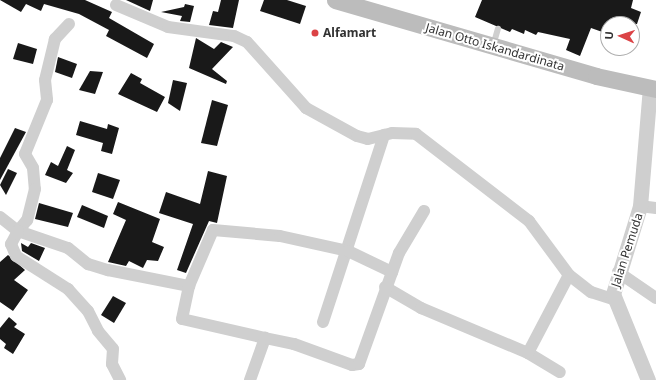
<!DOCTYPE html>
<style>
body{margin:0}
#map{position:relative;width:656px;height:380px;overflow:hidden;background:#fff;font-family:"Noto Sans",sans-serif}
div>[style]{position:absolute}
.building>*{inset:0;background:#191919}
.service>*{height:6px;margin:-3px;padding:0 3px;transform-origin:3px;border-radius:3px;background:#cfcfcf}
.minor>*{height:12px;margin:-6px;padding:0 6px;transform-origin:6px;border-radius:6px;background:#cfcfcf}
.tertiary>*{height:15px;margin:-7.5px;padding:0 7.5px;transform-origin:7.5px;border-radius:7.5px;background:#cfcfcf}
.secondary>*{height:17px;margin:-8.5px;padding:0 8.5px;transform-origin:8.5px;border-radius:8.5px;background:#bcbcbc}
.dots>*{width:11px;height:11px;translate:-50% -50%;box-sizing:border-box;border:2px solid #fff;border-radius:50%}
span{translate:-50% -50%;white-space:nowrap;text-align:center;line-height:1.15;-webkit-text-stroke:4px #fff;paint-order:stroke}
.poi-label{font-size:12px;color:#323232;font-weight:700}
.left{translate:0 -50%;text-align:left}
.street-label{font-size:12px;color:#323232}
.north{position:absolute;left:600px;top:16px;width:40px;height:40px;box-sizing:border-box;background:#fff;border:1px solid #adadad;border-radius:50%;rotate:273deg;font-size:11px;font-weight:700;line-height:16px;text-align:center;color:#323232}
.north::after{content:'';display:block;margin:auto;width:14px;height:18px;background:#db4346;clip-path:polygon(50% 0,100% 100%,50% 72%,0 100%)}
</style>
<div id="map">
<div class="building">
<div style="clip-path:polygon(0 0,85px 0,112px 12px,109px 18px,154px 44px,147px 58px,106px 36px,109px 30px,79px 14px,44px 4px,41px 11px,26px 4px,21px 12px)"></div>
<div style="clip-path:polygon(126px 0,153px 0,150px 11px)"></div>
<div style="clip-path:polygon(221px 0,239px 0,233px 28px,209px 25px,213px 11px,218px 12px)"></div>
<div style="clip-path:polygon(264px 0,287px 0,306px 6px,300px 24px,260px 11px)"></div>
<div style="clip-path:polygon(482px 0,633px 0,631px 8px,641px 12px,637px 24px,608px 24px,608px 34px,591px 28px,580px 56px,566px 50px,570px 39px,538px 32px,536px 35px,525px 30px,524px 34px,512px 29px,510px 32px,475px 17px)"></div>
<div style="clip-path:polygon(185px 4px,194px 6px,190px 22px,180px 21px,182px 16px,161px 12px,184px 7px)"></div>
<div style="clip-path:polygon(196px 38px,214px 49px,221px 42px,233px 47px,212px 69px,227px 81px,226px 84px,189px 68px)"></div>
<div style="clip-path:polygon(18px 43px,37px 49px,33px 64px,13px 59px)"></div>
<div style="clip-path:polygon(58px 57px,77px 64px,72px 78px,55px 72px)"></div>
<div style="clip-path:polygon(90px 71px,103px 72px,95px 94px,79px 90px)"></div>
<div style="clip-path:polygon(131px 73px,142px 79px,140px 83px,165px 97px,157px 112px,118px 94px)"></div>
<div style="clip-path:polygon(173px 80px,187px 83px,180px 111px,168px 103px)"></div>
<div style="clip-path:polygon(212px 100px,228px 105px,217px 146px,201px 143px)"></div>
<div style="clip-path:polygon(80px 121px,107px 129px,108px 124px,119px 128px,112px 154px,101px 151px,103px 143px,76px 135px)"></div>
<div style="clip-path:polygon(15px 128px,26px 132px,0 180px,0 158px)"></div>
<div style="clip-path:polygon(67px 146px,75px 150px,67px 170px,73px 173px,66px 183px,45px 175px,51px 162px,58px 166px)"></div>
<div style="clip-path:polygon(8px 169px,17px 173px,6px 195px,0 185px)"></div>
<div style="clip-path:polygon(208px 171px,227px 176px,217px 223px,209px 221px,186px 273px,177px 270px,193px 224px,159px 213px,166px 192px,200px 204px)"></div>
<div style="clip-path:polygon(98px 173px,120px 180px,113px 199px,92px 192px)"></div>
<div style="clip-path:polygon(118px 202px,160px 219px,152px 242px,164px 247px,158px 261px,147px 260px,143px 268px,129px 261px,126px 266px,108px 262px,126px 220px,113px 214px)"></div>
<div style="clip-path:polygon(39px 203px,73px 213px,68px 227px,35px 219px)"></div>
<div style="clip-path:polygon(82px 205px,108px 216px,104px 228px,77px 217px)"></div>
<div style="clip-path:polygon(21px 243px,28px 247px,31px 243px,45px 248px,39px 261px,22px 251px)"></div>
<div style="clip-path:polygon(8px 255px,25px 270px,14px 280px,28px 290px,13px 311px,0 302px,0 262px)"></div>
<div style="clip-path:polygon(113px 296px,126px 303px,114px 323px,101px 315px)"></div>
<div style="clip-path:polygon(9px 317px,17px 324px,14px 327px,25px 334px,13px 354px,4px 348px,6px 344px,0 339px,0 328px)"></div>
</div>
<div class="service">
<div style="left:493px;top:46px;width:18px;rotate:-74deg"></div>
</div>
<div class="minor">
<div style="left:116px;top:5px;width:56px;rotate:22.9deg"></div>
<div style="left:168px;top:27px;width:67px;rotate:7.8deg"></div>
<div style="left:234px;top:36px;width:14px;rotate:25deg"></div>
<div style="left:247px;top:42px;width:89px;rotate:48.2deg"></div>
<div style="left:306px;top:108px;width:58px;rotate:28.8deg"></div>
<div style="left:357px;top:136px;width:11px;rotate:15deg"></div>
<div style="left:368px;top:139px;width:25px;rotate:-14deg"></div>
<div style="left:392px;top:133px;width:24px;rotate:2deg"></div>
<div style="left:416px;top:134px;width:143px;rotate:37.6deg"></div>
<div style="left:529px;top:221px;width:67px;rotate:53.5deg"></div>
<div style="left:569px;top:275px;width:28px;rotate:38deg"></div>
<div style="left:591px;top:292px;width:23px;rotate:18deg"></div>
<div style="left:69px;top:24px;width:21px;rotate:133deg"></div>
<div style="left:55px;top:39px;width:42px;rotate:103.7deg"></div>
<div style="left:45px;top:80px;width:20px;rotate:84deg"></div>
<div style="left:47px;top:100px;width:58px;rotate:112.2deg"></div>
<div style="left:25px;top:154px;width:16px;rotate:60deg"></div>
<div style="left:33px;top:168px;width:21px;rotate:85deg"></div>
<div style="left:35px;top:189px;width:32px;rotate:104deg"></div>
<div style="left:27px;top:220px;width:14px;rotate:129deg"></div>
<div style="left:18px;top:231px;width:53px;rotate:18.8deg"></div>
<div style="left:68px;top:248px;width:26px;rotate:39deg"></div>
<div style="left:88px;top:264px;width:21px;rotate:17deg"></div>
<div style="left:108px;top:270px;width:83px;rotate:11.2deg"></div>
<div style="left:640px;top:206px;width:16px;rotate:7deg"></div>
<div style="left:0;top:217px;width:23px;rotate:38deg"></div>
<div style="left:18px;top:231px;width:15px;rotate:118deg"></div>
<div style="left:11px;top:244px;width:13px;rotate:67deg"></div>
<div style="left:16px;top:256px;width:62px;rotate:32.4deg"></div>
<div style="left:68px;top:289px;width:30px;rotate:48deg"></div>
<div style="left:88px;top:311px;width:22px;rotate:63deg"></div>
<div style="left:98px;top:331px;width:23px;rotate:50deg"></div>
<div style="left:113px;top:349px;width:15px;rotate:94deg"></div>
<div style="left:112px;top:364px;width:18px;rotate:63deg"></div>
<div style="left:618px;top:272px;width:46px;rotate:34.4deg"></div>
<div style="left:385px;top:287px;width:42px;rotate:30.3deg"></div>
<div style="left:421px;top:308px;width:116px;rotate:22.8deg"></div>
<div style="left:528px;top:353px;width:37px;rotate:31deg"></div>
<div style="left:323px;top:322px;width:197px;rotate:-71.9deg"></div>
<div style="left:265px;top:338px;width:85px;rotate:-167.1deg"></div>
<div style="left:182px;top:319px;width:34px;rotate:-78deg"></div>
<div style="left:189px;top:286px;width:61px;rotate:-66.8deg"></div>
<div style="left:213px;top:230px;width:67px;rotate:5.1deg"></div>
<div style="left:280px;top:236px;width:70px;rotate:12.4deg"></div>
<div style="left:348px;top:251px;width:49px;rotate:25.5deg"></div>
<div style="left:528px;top:353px;width:88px;rotate:-62.3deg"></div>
<div style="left:250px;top:380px;width:45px;rotate:-70.3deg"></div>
<div style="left:265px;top:338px;width:30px;rotate:12deg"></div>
<div style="left:294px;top:344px;width:62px;rotate:19.9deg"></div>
<div style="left:352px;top:365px;width:7px;rotate:-8deg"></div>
<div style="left:359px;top:364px;width:118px;rotate:-70.2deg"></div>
<div style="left:399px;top:253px;width:49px;rotate:-59.2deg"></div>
</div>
<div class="tertiary">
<div style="left:648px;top:380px;width:93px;rotate:-112.1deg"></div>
<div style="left:613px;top:294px;width:92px;rotate:-72.9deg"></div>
<div style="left:640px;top:206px;width:118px;rotate:-85.2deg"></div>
</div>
<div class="secondary">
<div style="left:335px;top:0;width:272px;rotate:16.2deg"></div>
<div style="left:596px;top:76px;width:61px;rotate:12.2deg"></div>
</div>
<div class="dots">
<div style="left:315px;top:33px;background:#db4346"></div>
</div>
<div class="poi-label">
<span class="left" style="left:323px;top:33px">Alfamart</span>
</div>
<div class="street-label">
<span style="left:495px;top:47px;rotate:16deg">Jalan Otto Iskandardinata</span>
<span style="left:627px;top:250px;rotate:-72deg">Jalan Pemuda</span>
</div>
<div class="north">U</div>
</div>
